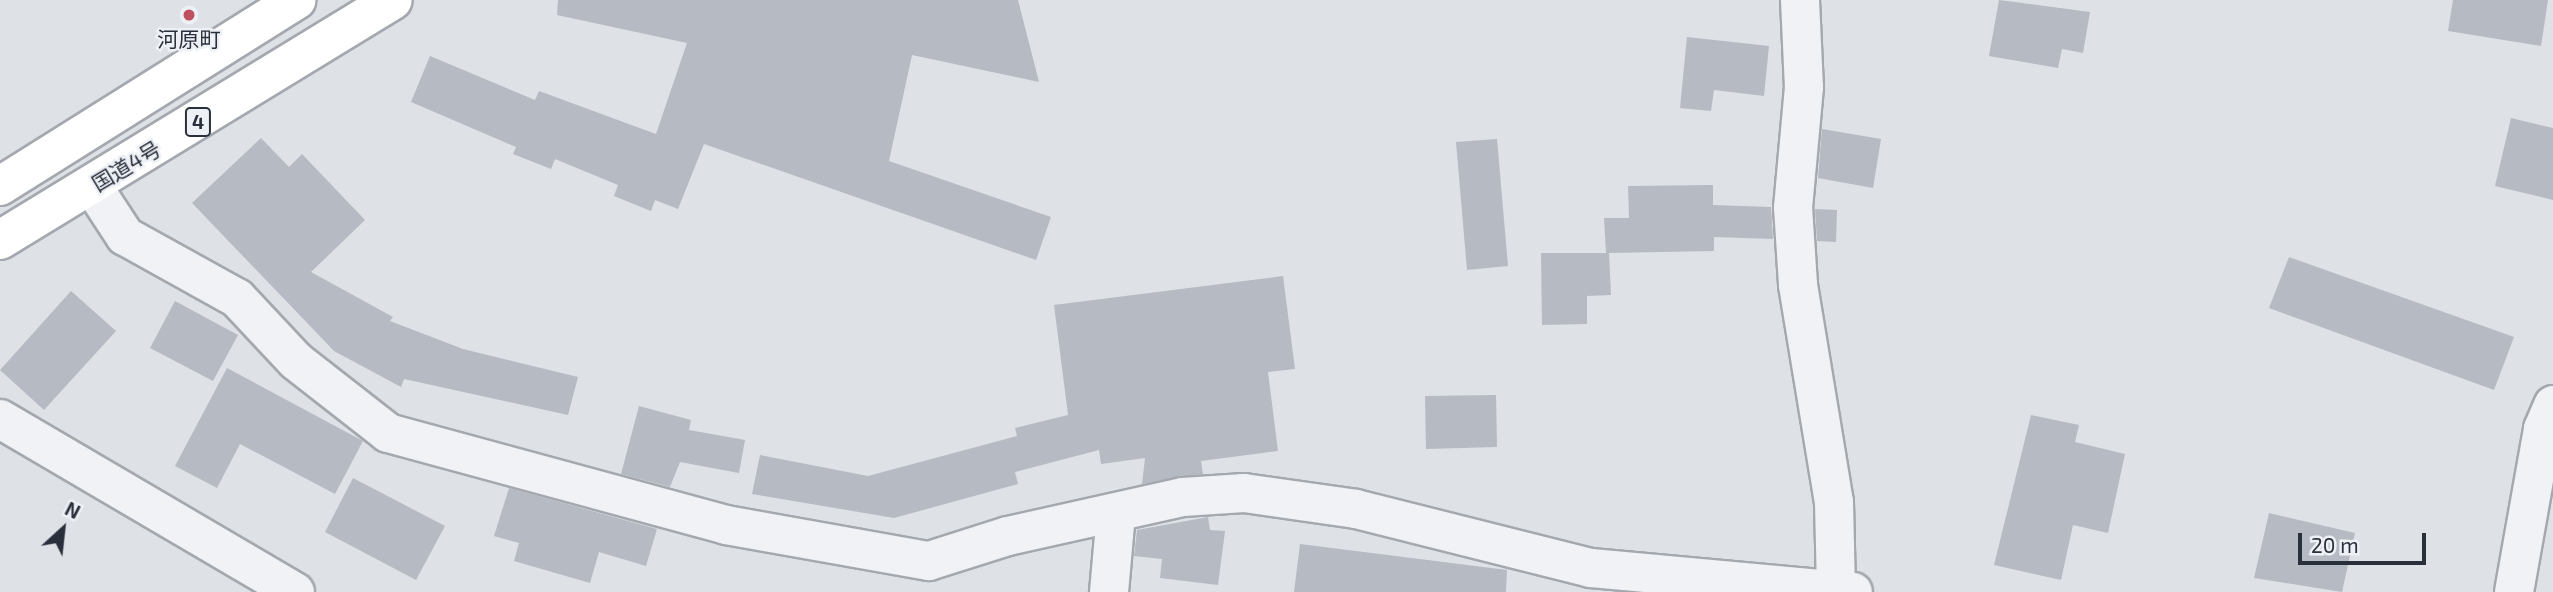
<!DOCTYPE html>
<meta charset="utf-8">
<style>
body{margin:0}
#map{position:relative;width:2553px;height:592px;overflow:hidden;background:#dee1e6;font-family:"Exo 2","Noto Sans JP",sans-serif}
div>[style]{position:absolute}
.building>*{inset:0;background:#b6bac2}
.roads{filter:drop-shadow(2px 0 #a4a8af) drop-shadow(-2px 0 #a4a8af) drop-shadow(0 2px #a4a8af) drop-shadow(0 -2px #a4a8af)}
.minor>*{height:38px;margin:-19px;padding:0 19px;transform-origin:19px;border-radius:19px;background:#f0f2f5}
.trunk>*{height:38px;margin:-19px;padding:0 19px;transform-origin:19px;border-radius:19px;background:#fff}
.dots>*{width:19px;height:19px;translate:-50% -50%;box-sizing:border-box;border:4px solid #edf0f4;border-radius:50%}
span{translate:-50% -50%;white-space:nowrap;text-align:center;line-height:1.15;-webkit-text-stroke:5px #edf0f4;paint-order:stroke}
.shield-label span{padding:2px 5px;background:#edf0f4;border:2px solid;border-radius:5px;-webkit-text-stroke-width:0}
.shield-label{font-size:19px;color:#292f3b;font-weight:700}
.poi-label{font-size:21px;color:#292f3b}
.street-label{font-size:21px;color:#292f3b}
.north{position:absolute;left:28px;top:494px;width:70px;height:70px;-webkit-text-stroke:5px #edf0f4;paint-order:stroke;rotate:27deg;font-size:19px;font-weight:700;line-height:28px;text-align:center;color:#292f3b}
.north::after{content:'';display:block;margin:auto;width:24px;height:32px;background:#292f3b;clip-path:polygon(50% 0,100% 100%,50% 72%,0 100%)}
.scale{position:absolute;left:2298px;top:533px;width:128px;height:32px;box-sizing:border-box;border:4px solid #292f3b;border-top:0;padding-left:9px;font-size:21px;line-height:24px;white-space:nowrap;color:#292f3b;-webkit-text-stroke:5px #edf0f4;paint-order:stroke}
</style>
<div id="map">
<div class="building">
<div style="clip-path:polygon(558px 0,1018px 0,1039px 82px,912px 55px,889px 161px,1051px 217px,1036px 260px,704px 144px,678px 209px,655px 200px,651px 211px,614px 196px,618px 185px,555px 159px,551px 169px,513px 154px,516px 147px,411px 102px,430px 56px,535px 100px,539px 91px,656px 134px,687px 43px,557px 15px)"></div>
<div style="clip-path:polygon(1999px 0,2090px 12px,2083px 53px,2062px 49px,2058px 68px,1989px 56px)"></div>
<div style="clip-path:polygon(2453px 0,2548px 0,2541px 46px,2448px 31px)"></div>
<div style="clip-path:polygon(1687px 37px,1769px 46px,1764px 96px,1714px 90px,1711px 111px,1680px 108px)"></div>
<div style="clip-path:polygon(2511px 118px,2553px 128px,2553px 200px,2495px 186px)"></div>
<div style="clip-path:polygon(1822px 129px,1881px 139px,1873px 188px,1818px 178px)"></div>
<div style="clip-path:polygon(261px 138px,289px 167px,302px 154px,365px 220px,311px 272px,393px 317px,390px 321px,463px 349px,578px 377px,568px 415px,404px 379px,401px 387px,334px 351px,192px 203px)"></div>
<div style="clip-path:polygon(1497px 139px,1508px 266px,1467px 270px,1456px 142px)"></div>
<div style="clip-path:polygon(1713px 185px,1713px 205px,1771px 207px,1773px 239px,1714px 237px,1714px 251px,1609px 253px,1611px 295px,1587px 296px,1587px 324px,1542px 325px,1541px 253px,1606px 253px,1604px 218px,1629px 218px,1628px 186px)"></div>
<div style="clip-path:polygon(1815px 209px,1837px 210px,1836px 242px,1817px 241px)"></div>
<div style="clip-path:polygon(2289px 257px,2514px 337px,2494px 390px,2269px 308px)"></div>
<div style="clip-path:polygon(1283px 276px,1295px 369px,1268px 372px,1278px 451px,1201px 461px,1203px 474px,1142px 484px,1145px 458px,1101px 464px,1099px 450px,1015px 472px,1018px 484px,894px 518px,752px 494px,760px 455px,868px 476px,1017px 436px,1015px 428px,1068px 415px,1054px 305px)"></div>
<div style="clip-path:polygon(71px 291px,116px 331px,44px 410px,0 370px)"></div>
<div style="clip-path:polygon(175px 301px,238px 335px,213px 381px,150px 348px)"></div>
<div style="clip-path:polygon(227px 368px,363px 441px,335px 494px,240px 444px,217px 488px,175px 466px)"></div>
<div style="clip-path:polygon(1496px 395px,1497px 447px,1426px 449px,1425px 396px)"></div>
<div style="clip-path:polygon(639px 406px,691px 420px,689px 430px,745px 440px,739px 473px,680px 462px,670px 487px,621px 474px)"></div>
<div style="clip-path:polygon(2031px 415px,2079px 425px,2075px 442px,2125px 454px,2108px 533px,2073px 525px,2061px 580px,1994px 565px)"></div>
<div style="clip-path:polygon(353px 478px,445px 526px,416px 580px,325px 532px)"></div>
<div style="clip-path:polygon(509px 488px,657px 529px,646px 566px,599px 552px,590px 583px,514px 561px,519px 543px,494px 536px)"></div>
<div style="clip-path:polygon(2269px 513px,2355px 533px,2342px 592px,2254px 578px)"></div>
<div style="clip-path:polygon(1208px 517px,1210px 530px,1225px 531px,1218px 585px,1160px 578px,1162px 559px,1134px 556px,1137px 530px)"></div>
<div style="clip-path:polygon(1300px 544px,1507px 570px,1506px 592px,1294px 592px)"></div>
</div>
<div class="roads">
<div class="minor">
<div style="left:1800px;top:0;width:87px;rotate:87.4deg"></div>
<div style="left:1804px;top:87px;width:121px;rotate:95.2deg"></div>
<div style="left:1793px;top:207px;width:78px;rotate:86.3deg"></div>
<div style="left:1798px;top:285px;width:220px;rotate:80.6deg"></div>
<div style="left:1834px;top:502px;width:89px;rotate:88.7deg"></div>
<div style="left:93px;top:187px;width:59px;rotate:56.9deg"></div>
<div style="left:125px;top:236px;width:128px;rotate:29deg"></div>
<div style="left:237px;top:298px;width:86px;rotate:46.9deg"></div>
<div style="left:296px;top:361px;width:117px;rotate:38deg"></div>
<div style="left:388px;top:433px;width:350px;rotate:15.2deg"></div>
<div style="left:726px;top:525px;width:206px;rotate:10.1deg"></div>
<div style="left:929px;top:561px;width:83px;rotate:-17.6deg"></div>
<div style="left:1008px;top:536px;width:179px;rotate:-12.6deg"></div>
<div style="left:1183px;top:497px;width:61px;rotate:-3.8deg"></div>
<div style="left:1244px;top:493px;width:113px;rotate:8.1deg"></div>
<div style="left:1356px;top:509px;width:242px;rotate:14.1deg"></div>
<div style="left:1591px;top:568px;width:263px;rotate:5.2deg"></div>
<div style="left:0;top:419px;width:342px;rotate:30.4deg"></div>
<div style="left:1109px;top:592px;width:78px;rotate:-84.9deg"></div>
<div style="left:2514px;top:592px;width:166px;rotate:-79.9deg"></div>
<div style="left:2543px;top:429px;width:26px;rotate:-67deg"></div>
</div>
<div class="trunk">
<div style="left:0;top:186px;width:350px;rotate:-32.1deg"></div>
<div style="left:0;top:240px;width:460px;rotate:-31.4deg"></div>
</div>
</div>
<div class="dots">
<div style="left:189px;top:15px;background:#be505f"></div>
</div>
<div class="shield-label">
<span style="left:198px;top:122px">4</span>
</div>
<div class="poi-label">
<span style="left:189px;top:39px">河原町</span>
</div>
<div class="street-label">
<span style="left:126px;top:166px;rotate:-31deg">国道4号</span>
</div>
<div class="north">N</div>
<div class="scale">20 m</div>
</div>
